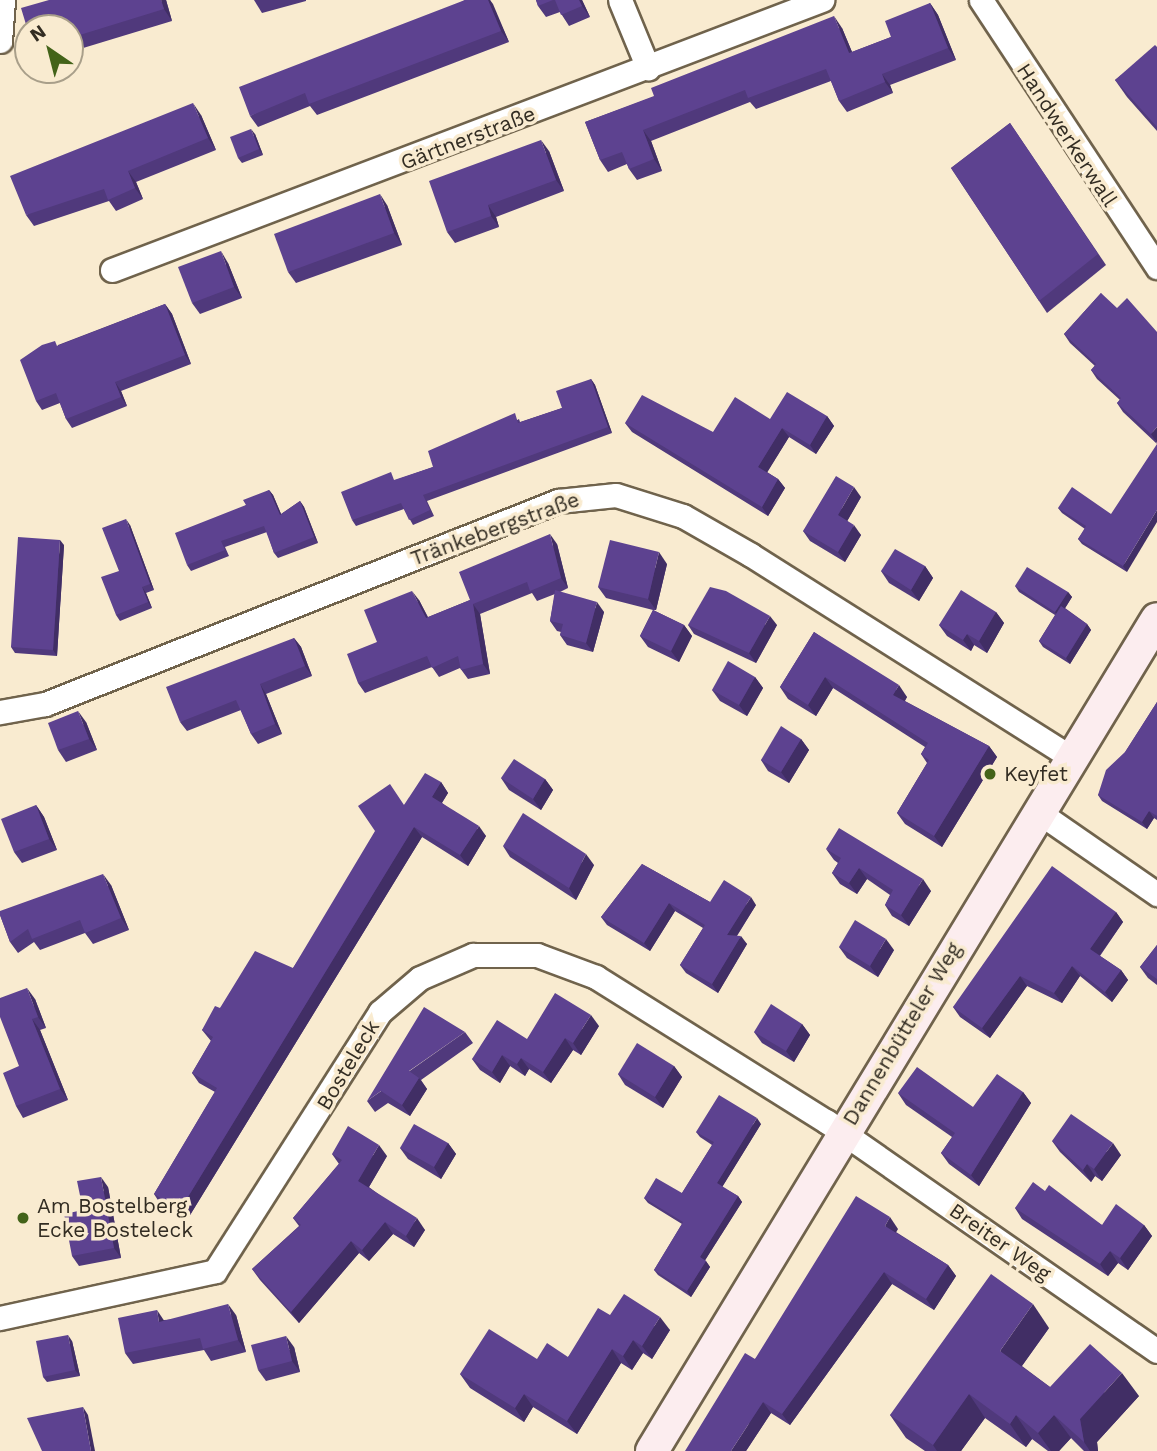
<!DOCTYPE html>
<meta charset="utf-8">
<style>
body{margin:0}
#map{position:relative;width:1157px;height:1451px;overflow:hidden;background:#f9ebd0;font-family:"Work Sans",sans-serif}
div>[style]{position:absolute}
.roads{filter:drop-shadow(2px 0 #70634c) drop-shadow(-2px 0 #70634c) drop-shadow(0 2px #70634c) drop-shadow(0 -2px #70634c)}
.street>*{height:23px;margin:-11.5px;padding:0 11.5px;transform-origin:11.5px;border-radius:11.5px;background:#fff}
.secondary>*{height:32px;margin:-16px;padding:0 16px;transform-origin:16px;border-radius:16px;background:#fcedef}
.wall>*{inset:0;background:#50397c}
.shaded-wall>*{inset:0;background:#412e65}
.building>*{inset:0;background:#5d4290}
.dots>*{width:19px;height:19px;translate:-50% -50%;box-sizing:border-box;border:4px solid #f9ebd0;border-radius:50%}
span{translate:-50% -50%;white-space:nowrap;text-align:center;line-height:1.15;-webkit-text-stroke:7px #f9ebd0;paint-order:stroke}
.street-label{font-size:21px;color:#322c22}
.poi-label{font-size:21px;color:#322c22}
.left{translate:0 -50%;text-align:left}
.north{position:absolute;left:14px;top:14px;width:70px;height:70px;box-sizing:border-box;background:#f9ebd0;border:2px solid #a99f8a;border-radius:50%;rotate:325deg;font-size:19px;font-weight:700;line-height:28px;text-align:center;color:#322c22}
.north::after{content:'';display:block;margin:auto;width:24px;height:32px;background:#436319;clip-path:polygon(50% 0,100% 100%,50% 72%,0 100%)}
</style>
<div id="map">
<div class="roads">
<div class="street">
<div style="left:620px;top:0;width:74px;rotate:67.6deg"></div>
<div style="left:981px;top:0;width:320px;rotate:56.6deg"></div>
<div style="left:0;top:41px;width:41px;rotate:-85.8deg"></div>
<div style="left:112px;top:270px;width:760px;rotate:-20.82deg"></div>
<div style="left:0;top:712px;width:46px;rotate:-10.1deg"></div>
<div style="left:45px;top:704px;width:552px;rotate:-21.59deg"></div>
<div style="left:558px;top:501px;width:58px;rotate:-5.9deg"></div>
<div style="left:616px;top:495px;width:70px;rotate:17.4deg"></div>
<div style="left:683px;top:516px;width:78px;rotate:29.8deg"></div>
<div style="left:751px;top:555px;width:378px;rotate:32.3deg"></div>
<div style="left:1037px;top:811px;width:146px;rotate:34.7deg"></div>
<div style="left:0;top:1318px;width:220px;rotate:-12.3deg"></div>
<div style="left:215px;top:1271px;width:307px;rotate:-57.5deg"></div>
<div style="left:380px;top:1012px;width:52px;rotate:-40.4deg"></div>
<div style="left:420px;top:978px;width:58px;rotate:-23.5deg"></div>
<div style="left:473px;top:955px;width:64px"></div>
<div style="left:537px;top:955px;width:63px;rotate:20.4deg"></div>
<div style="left:596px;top:977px;width:271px;rotate:32.1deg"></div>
<div style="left:826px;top:1121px;width:403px;rotate:34.8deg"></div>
</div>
<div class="secondary">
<div style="left:652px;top:1451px;width:973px;rotate:-58.74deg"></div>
</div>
</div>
<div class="wall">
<div style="clip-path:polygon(166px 0,172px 21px,70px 52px,70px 28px)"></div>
<div style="clip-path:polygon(254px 0,306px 0,306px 1px,262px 13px)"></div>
<div style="clip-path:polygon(465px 0,490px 0,509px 42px,317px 115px,310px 106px,258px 127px,250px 116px)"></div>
<div style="clip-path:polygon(536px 0,582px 0,590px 17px,569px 26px,560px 12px,546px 17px,538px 6px)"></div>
<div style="clip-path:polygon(930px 3px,938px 15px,956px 60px,890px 85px,893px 93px,847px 112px,839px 101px,831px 81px,756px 109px,750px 102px,651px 141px,662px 171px,637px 180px,629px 169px,627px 164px,608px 172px,600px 160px,585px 122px,842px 28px,852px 52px,891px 37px)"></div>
<div style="clip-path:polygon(1157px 47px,1157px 131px,1127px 97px,1115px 80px)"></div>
<div style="clip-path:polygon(201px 115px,216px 150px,136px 182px,143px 199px,116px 211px,109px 201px,34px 226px,26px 215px)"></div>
<div style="clip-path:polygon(1010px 123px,1106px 265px,1047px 313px,951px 168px)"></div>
<div style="clip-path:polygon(255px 134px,263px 155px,242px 163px,238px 158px)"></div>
<div style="clip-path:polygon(549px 151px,564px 191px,496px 217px,499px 227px,455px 243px,447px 232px)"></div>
<div style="clip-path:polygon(387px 205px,402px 245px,296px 283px,288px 272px)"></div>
<div style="clip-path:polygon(228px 263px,242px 298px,200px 314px,192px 303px)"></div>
<div style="clip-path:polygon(1101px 293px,1157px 444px,1123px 412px,1117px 403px,1120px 400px,1097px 379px,1091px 370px,1095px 366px,1070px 343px,1064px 334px)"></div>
<div style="clip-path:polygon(165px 304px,172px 314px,191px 364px,121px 391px,127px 406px,72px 428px,66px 419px,60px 403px,42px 410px,36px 401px,58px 345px)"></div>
<div style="clip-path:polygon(591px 379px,595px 385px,612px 433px,427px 501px,434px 516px,413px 525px,404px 509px,356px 526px,352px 520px,396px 480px,433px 467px,519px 419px,520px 422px,562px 408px)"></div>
<div style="clip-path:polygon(827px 416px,834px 426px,816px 454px,789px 437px,767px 472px,778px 479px,785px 488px,768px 516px,632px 432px,625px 423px,713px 432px,770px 419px)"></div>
<div style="clip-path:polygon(269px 490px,273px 495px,281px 514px,300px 501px,304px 507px,318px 543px,278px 558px,274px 553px,267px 532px,225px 547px,229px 556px,191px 571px,187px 565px,246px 505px)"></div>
<div style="clip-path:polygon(861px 497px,847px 521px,861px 535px,845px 562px,810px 541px,803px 531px)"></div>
<div style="clip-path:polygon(1058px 508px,1111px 514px,1127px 572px,1082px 544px,1078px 539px,1085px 529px,1062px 513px)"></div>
<div style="clip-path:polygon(130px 525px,154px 590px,146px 593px,152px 608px,120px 621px,116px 615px,119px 571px)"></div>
<div style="clip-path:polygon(557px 544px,568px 588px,560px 592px,604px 612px,593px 652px,567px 645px,560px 635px,561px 632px,557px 631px,550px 621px,555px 594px,537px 601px,532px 593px,480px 614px,490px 674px,468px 679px,460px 668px,439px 677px,432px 667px,365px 693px,358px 683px,377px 642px,419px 600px,428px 617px,470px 600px)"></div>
<div style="clip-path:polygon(64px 545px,57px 656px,15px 653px,11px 647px)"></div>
<div style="clip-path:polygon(667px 564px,656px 610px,653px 610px,684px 625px,692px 636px,679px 662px,648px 647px,640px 636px,653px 610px,606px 598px,598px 587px)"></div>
<div style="clip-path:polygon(925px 566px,933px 578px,919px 601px,889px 583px,881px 571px)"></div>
<div style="clip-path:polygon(1015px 586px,1068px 592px,1072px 597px,1065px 608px,1087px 624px,1091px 630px,1070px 664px,1043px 647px,1039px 641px,1055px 615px,1019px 592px)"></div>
<div style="clip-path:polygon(996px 612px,1004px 623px,987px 653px,974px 645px,971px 651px,947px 636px,939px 625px)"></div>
<div style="clip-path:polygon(688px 625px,777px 625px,756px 663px,694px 634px)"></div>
<div style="clip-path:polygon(814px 632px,907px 697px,905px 701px,989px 746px,997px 757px,942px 847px,905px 824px,897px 813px,927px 763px,921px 754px,925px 747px,833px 688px,816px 716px,788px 699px,780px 687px)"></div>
<div style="clip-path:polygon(294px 638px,301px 647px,312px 676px,266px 694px,282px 734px,258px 744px,251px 734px,241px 710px,187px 731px,180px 722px)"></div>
<div style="clip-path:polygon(755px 677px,763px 688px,747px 716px,720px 701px,712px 690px)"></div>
<div style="clip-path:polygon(1157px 702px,1157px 820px,1154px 818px,1147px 829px,1102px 801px,1098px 795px)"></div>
<div style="clip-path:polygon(86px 722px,97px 750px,66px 762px,58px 750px)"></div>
<div style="clip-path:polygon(801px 739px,809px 750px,789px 783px,768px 771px,761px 760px)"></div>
<div style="clip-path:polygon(501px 778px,545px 779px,553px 790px,541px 810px,509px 790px)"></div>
<div style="clip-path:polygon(441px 782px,448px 793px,442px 803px,486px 836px,468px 866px,422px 837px,187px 1220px,161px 1205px,154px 1194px,215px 1092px,199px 1083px,192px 1073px,211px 1041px,202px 1030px,220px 1008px,293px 968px,404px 805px)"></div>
<div style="clip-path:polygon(36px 805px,44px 817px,57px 850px,22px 863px,14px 852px)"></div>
<div style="clip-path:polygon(503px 846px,594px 865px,576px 900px,510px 857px)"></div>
<div style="clip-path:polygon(826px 849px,931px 891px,909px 926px,892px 916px,885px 905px,890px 895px,867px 879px,857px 894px,840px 884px,832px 873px,838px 863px,834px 860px)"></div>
<div style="clip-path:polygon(642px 864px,710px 902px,756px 905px,737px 936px,747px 944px,718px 993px,686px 973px,680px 965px,703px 928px,675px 911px,650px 951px,607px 925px,601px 917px)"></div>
<div style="clip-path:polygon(111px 885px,129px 930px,93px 944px,85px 933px,40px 950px,34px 942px,18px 953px,10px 942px,0 915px)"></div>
<div style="clip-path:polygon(1116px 912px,1123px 922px,1100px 956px,1121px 970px,1128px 980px,1112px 1002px,1080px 976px,1062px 1003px,1027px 986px,990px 1038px,960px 1017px,953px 1007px)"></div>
<div style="clip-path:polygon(1157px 945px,1157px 985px,1148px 978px,1140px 967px)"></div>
<div style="clip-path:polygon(839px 947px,894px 950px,878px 977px,847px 958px)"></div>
<div style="clip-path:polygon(35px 999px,46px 1028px,40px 1030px,68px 1100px,23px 1118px,16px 1106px,19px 1066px)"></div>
<div style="clip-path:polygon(802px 1024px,810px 1035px,794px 1062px,762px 1043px,754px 1032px)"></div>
<div style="clip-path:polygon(599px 1026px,581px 1055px,573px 1050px,551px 1083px,529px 1069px,525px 1076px,510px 1066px,500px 1083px,480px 1070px,472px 1059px,527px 1039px)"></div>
<div style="clip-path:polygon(465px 1032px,473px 1043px,421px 1080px,427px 1089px,410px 1116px,388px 1103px,375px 1112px,367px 1101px)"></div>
<div style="clip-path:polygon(674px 1066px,682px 1077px,663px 1108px,625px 1085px,618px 1074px)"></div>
<div style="clip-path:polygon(1023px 1092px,1031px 1103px,979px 1186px,949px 1164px,941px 1153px,952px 1137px,906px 1105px,898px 1093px,973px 1107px)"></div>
<div style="clip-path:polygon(761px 1124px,722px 1187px,738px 1196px,742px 1202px,705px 1260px,710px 1267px,691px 1297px,658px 1275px,654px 1270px,682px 1224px,648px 1203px,644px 1198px,682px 1193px,712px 1145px,700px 1137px,696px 1132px)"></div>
<div style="clip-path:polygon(1052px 1141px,1121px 1155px,1102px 1181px,1095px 1176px,1091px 1182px,1060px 1152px)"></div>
<div style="clip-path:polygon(448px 1143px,456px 1154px,441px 1179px,408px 1159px,400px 1148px)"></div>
<div style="clip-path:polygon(332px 1154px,387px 1156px,369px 1187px,425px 1230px,414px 1247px,393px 1234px,369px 1261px,359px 1253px,299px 1323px,260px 1280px,252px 1269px,299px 1226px,293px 1218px,339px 1164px)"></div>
<div style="clip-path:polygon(108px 1187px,121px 1258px,79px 1266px,72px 1256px,83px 1210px)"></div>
<div style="clip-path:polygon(1045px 1191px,1102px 1225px,1144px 1225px,1152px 1236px,1128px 1270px,1118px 1263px,1108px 1276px,1022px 1219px,1015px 1208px)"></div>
<div style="clip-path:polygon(898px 1229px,896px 1232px,948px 1265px,956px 1276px,934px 1310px,892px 1284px,790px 1425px,771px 1413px,746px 1451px,755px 1359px)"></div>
<div style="clip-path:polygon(236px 1315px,246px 1352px,211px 1361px,204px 1350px,133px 1364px,125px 1353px,164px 1320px)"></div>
<div style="clip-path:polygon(610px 1315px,670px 1330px,652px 1359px,643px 1353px,632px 1370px,621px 1363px,577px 1434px,533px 1407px,524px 1422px,470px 1388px,460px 1374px,537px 1359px,568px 1357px)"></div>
<div style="clip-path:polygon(1049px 1328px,1022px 1366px,1050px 1387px,1139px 1396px,1097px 1442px,1098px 1451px,1084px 1451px,1071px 1438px,1059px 1451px,1048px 1451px,1032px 1439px,1026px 1447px,985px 1418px,961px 1451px,925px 1451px,906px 1438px,890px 1415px)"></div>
<div style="clip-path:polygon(72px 1341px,80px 1376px,47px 1382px,43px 1377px)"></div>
<div style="clip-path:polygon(294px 1347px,300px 1372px,266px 1381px,258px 1370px)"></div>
</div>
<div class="shaded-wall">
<div style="clip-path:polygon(161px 0,166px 0,172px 21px,164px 9px)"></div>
<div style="clip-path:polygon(488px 0,490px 0,493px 4px,509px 42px,501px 31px)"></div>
<div style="clip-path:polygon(579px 0,582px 0,590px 17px,582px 6px)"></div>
<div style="clip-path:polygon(930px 3px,938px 15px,956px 60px,948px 48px)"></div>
<div style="clip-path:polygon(834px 16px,842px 28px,857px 64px,849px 53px)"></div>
<div style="clip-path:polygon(882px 74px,890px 85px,893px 93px,885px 82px)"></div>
<div style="clip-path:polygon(193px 103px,201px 115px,216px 150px,208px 138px)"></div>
<div style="clip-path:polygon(251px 129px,255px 134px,263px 155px,259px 149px)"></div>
<div style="clip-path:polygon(643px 130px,651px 141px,662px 171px,654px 159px)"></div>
<div style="clip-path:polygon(541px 140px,549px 151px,564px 191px,556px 180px)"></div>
<div style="clip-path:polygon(128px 171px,136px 182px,143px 199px,135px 188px)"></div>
<div style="clip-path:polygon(380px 194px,387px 205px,402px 245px,394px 233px)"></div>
<div style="clip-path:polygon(488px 205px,496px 217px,499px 227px,491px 216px)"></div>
<div style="clip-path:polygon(221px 251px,228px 263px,242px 298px,234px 287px)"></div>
<div style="clip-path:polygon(165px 304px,172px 314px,191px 364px,185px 355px)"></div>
<div style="clip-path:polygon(591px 379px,595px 385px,612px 433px,608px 427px)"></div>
<div style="clip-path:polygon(115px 382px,121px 391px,127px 406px,121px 397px)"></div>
<div style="clip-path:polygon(827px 416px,834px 426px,816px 454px,810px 445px)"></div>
<div style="clip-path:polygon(1157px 427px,1157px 443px,1151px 434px)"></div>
<div style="clip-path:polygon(782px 428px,789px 437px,765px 476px,758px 467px)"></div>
<div style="clip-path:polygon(778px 479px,785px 488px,768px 516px,762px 507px)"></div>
<div style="clip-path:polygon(854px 487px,861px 497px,845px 525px,838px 515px)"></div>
<div style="clip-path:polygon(269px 490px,273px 495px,284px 521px,280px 515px)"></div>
<div style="clip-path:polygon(300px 501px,304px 507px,318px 543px,314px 537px)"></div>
<div style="clip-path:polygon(1157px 510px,1157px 522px,1127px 572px,1123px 566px)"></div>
<div style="clip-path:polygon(126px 519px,130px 525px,154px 590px,150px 584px)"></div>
<div style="clip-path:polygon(854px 525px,861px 535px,845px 562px,838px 552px)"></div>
<div style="clip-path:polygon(550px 534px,557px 544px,568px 588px,561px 578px)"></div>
<div style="clip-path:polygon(60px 540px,64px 545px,57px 656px,53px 650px)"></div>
<div style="clip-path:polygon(659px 552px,667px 564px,656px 610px,648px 599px)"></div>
<div style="clip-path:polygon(925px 566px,933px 578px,919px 601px,911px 590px)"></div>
<div style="clip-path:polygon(142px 587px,146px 593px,152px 608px,148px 602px)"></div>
<div style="clip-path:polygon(412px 591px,419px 600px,433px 628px,426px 618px)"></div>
<div style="clip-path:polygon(1068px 592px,1072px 597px,1059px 618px,1055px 612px)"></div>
<div style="clip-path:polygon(597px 602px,604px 612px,593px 652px,586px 643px)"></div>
<div style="clip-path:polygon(473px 604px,480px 614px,490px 674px,483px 664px)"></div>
<div style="clip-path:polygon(996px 612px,1004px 623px,987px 653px,979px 641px)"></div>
<div style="clip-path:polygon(770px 616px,777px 625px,756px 663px,749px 653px)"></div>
<div style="clip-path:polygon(1087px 624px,1091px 630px,1070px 664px,1066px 658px)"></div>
<div style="clip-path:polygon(684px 625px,692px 636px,679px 662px,671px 651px)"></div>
<div style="clip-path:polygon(967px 634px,974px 645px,971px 651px,963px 640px)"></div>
<div style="clip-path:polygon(294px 638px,301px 647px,312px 676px,305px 666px)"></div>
<div style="clip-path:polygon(755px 677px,763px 688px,747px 716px,739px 705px)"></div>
<div style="clip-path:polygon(825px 677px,833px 688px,816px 716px,808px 705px)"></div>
<div style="clip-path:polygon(260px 684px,266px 694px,282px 734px,275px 724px)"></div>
<div style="clip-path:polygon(899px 685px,907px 697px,901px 706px,893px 695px)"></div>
<div style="clip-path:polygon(78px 711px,86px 722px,97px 750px,89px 739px)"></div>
<div style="clip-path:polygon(801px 739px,809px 750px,789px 783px,781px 772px)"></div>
<div style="clip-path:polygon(989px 746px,997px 757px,942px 847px,934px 836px)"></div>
<div style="clip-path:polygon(545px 779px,553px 790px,541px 810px,533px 799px)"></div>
<div style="clip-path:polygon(441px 782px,448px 793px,439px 807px,432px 797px)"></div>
<div style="clip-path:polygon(36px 805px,44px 817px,57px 850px,49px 839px)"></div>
<div style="clip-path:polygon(1149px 811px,1154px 818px,1147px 829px,1142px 822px)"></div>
<div style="clip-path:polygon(479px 826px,486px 836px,468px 866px,460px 855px)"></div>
<div style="clip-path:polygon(414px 827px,422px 837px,187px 1220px,180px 1210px)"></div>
<div style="clip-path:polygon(586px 854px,594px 865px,576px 900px,569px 888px)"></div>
<div style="clip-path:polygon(859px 868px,867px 879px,857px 894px,849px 883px)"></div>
<div style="clip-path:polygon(103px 874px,111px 885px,129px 930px,121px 918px)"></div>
<div style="clip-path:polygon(923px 879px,931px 891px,909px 926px,901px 915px)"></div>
<div style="clip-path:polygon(751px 897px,756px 905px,732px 943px,727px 935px)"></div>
<div style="clip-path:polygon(669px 903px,675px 911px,650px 951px,644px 943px)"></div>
<div style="clip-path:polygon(1116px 912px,1123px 922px,1097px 959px,1090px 949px)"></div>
<div style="clip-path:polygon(741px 936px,747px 944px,718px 993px,712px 984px)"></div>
<div style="clip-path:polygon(886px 939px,894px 950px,878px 977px,870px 966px)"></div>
<div style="clip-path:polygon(1072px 966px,1080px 976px,1062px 1003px,1054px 993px)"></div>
<div style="clip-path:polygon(1121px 970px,1128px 980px,1112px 1002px,1105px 992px)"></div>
<div style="clip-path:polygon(1020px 976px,1027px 986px,990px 1038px,982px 1028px)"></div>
<div style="clip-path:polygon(27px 988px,35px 999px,46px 1028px,38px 1017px)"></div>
<div style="clip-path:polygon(591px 1015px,599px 1026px,581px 1055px,573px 1043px)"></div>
<div style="clip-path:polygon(32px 1019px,40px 1030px,68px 1100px,60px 1089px)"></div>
<div style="clip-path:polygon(802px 1024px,810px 1035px,794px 1062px,786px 1051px)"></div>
<div style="clip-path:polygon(565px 1038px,573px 1050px,551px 1083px,543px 1072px)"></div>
<div style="clip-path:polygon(502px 1055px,510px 1066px,500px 1083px,492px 1072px)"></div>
<div style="clip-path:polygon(521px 1058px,529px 1069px,525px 1076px,517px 1064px)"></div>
<div style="clip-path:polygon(674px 1066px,682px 1077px,663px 1108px,655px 1097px)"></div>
<div style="clip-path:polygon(419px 1078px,427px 1089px,410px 1116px,402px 1105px)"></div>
<div style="clip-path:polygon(1023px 1092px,1031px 1103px,979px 1186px,971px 1175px)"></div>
<div style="clip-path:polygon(757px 1118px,761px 1124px,721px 1189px,717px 1183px)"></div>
<div style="clip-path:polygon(448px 1143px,456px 1154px,441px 1179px,434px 1167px)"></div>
<div style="clip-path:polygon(1113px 1143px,1121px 1155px,1102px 1181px,1094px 1169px)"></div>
<div style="clip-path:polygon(379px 1145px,387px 1156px,366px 1192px,358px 1181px)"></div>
<div style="clip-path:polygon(1087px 1164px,1095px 1176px,1091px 1182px,1083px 1170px)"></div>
<div style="clip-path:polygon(101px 1177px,108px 1187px,121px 1258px,114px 1248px)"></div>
<div style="clip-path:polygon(738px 1196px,742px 1202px,704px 1262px,700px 1257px)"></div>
<div style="clip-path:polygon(890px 1217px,898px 1229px,893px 1237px,885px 1226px)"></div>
<div style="clip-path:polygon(417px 1218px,425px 1230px,414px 1247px,406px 1236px)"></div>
<div style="clip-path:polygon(385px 1222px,393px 1234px,369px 1261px,362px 1250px)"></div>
<div style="clip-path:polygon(1144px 1225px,1152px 1236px,1128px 1270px,1120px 1258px)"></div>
<div style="clip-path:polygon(351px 1241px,359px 1253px,299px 1323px,291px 1312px)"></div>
<div style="clip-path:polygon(1110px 1251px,1118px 1263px,1108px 1276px,1100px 1264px)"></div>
<div style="clip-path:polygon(706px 1261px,710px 1267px,691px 1297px,687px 1291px)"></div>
<div style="clip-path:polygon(948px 1265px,956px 1276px,934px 1310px,926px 1299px)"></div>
<div style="clip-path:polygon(884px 1272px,892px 1284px,790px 1425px,782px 1414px)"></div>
<div style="clip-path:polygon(228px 1304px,236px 1315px,246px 1352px,238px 1340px)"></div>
<div style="clip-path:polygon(1033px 1304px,1049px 1328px,1016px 1374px,1000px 1351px)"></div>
<div style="clip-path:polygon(157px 1310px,165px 1322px,159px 1322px)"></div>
<div style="clip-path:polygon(660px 1317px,670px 1330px,652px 1359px,642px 1346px)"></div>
<div style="clip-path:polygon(68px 1335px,72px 1341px,80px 1376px,75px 1370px)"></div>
<div style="clip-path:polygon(286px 1336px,294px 1347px,300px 1372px,292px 1361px)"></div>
<div style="clip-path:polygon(633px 1340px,643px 1353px,632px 1370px,623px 1356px)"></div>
<div style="clip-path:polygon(612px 1349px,621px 1363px,577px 1434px,567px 1421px)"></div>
<div style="clip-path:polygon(1122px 1373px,1139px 1396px,1097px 1442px,1098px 1451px,1090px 1451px,1084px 1442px,1080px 1419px)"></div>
<div style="clip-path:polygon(524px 1394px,533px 1407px,524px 1422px,515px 1408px)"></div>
<div style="clip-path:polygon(969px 1394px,985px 1418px,961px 1451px,937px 1451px,933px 1445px)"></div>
<div style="clip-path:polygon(763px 1402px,771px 1413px,746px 1451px,731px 1451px)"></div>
<div style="clip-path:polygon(83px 1407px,88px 1415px,95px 1451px,91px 1451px)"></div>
<div style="clip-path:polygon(1016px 1415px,1032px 1439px,1026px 1447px,1010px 1424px)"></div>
<div style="clip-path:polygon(1054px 1415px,1071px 1438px,1059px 1451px,1051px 1451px,1038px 1433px)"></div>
</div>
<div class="building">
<div style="clip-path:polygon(49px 0,161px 0,164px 9px,70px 38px,70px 28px,28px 28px,28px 31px,21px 8px)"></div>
<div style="clip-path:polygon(465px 0,488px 0,501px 31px,309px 104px,305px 93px,250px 116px,239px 87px)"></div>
<div style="clip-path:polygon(536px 0,553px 0,538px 6px)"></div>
<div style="clip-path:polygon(555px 0,579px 0,582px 6px,561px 15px)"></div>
<div style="clip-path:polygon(930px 3px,948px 48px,882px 74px,885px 82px,839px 101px,826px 69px,748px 98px,745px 90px,643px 130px,654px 159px,629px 169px,622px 152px,600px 160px,585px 122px,654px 96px,651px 88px,834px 16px,849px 53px,891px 37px,885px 21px)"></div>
<div style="clip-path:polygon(1155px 45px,1157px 47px,1157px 127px,1115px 80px)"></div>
<div style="clip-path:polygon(193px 103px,208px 138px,128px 171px,135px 188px,108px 200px,104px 189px,26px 215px,10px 176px)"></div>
<div style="clip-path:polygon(1010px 123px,1098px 254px,1039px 301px,951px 168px)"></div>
<div style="clip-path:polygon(251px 129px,259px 149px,238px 158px,230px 137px)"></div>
<div style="clip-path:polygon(541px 140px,556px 180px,488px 205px,491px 216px,447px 232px,429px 181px)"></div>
<div style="clip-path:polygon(380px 194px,394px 233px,288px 272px,274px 234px)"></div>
<div style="clip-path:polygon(221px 251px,234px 287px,192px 303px,178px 267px)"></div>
<div style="clip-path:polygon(1101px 293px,1117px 308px,1127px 298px,1157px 332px,1157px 427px,1151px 434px,1117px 403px,1121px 398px,1091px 370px,1096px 364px,1064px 334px)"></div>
<div style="clip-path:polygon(165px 304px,185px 355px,115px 382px,121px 397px,66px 419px,56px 393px,36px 401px,20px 360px,42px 345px,55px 341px,57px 346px)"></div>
<div style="clip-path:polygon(591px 379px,608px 427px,423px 495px,430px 510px,409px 520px,401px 503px,352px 520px,341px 492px,391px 472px,394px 480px,433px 467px,428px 451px,515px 413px,518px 423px,562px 408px,556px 391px)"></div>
<div style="clip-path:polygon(787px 392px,827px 416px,810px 445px,782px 428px,758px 467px,778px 479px,762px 507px,625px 423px,642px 395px,713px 432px,735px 397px,770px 419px)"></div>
<div style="clip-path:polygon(1157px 444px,1157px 510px,1123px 566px,1078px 539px,1086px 526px,1058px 508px,1072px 487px,1111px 514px)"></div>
<div style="clip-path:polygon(836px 476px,854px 487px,838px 515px,854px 525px,838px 552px,803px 531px)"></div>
<div style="clip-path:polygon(269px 490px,280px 515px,300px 501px,314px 537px,274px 553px,264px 526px,221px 541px,225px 550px,187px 565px,175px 533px,246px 505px,243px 500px)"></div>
<div style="clip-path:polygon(126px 519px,150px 584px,142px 587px,148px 602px,116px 615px,101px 577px,119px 571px,102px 528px)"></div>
<div style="clip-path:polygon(550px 534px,561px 578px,530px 591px,527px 582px,473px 604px,483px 664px,461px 670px,458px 656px,432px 668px,427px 656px,358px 683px,347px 654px,377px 642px,364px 610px,412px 591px,426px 618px,470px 600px,459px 572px)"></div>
<div style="clip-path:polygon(18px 537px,60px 540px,53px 650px,11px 647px)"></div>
<div style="clip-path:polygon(610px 540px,659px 552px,648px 599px,598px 587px)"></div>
<div style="clip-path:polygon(895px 549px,925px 566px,911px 590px,881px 571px)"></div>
<div style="clip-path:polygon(1027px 567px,1068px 592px,1055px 612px,1015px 586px)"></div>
<div style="clip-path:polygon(710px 587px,726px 591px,770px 616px,749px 653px,688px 625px)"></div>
<div style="clip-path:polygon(555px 590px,597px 602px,586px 643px,560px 635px,563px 624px,550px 621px)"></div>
<div style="clip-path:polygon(961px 590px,996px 612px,979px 641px,967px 634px,963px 640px,939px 625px)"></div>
<div style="clip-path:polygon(1061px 606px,1087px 624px,1066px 658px,1039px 641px)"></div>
<div style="clip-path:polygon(653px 610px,684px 625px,671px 651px,640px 636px)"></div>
<div style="clip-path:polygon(814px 632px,899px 685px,893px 695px,989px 746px,934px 836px,897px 813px,929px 760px,921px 754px,928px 743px,825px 677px,808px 705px,780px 687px)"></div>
<div style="clip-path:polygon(294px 638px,305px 666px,260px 684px,275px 724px,251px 734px,236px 700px,180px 722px,166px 687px)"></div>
<div style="clip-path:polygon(728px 661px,755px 677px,739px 705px,712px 690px)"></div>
<div style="clip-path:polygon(1157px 702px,1157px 816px,1149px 811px,1142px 822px,1098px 795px,1106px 770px,1125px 752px)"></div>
<div style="clip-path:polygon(78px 711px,89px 739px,58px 750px,48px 723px)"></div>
<div style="clip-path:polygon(781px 726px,801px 739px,781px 772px,761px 760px)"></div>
<div style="clip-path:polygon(514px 759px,545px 779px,533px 799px,501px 778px)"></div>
<div style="clip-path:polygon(425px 773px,441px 782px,432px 797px,479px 826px,460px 855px,414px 827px,180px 1210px,154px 1194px,217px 1088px,192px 1073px,213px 1037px,202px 1030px,215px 1006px,220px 1008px,255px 951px,293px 968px,375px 831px,358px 806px,390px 784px,404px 805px)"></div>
<div style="clip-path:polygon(36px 805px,49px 839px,14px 852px,1px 819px)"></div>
<div style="clip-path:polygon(523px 813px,586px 854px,569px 888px,503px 846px)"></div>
<div style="clip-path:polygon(839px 828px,923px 879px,901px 915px,885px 905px,893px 890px,859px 868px,849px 883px,832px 873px,841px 858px,826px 849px)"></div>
<div style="clip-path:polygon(642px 864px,710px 902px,724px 880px,751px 897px,727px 935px,741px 936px,712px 984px,680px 965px,705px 925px,669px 903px,644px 943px,601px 917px)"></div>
<div style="clip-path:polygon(1052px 866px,1116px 912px,1090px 949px,1121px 970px,1105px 992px,1072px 966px,1054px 993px,1020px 976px,982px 1028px,953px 1007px)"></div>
<div style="clip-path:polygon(103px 874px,121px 918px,85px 933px,80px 920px,32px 939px,28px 929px,10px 942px,0 915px,0 911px)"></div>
<div style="clip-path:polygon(855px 920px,886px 939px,870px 966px,839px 947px)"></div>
<div style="clip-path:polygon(1157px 945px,1157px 979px,1140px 967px)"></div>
<div style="clip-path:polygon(27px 988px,38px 1017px,32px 1019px,60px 1089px,16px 1106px,3px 1073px,19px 1066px,0 1017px,0 998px)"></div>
<div style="clip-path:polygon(555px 993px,591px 1015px,573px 1043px,565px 1038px,543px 1072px,521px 1058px,517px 1064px,502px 1055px,492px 1072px,472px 1059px,497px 1020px,527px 1039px)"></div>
<div style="clip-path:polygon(771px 1004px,802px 1024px,786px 1051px,754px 1032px)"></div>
<div style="clip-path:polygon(424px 1007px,465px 1032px,409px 1071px,419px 1078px,402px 1105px,381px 1091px,367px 1101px)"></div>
<div style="clip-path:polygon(637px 1043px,674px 1066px,655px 1097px,618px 1074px)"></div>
<div style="clip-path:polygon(917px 1067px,973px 1107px,997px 1074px,1023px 1092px,971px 1175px,941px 1153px,955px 1133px,898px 1093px)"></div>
<div style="clip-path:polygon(719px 1095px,757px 1118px,717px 1183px,738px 1196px,700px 1257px,706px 1261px,687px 1291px,654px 1270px,683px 1222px,644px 1198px,656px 1178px,682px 1193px,714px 1142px,696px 1132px)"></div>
<div style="clip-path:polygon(1071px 1114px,1113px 1143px,1094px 1169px,1087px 1164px,1083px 1170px,1052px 1141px)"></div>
<div style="clip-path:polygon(414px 1124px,448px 1143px,434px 1167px,400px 1148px)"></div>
<div style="clip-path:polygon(348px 1126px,379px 1145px,358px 1181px,417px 1218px,406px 1236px,385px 1222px,362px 1250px,351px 1241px,291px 1312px,252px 1269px,301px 1225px,293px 1218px,342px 1160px,332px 1154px)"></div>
<div style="clip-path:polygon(101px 1177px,114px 1248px,72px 1256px,64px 1214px,83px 1210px,77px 1181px)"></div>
<div style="clip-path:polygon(1033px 1182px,1045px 1191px,1049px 1185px,1102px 1225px,1116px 1204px,1144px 1225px,1120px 1258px,1110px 1251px,1100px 1264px,1015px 1208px)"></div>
<div style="clip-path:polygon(856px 1196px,890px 1217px,885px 1226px,948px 1265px,926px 1299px,884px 1272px,782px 1414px,763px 1402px,731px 1451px,685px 1451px,745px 1353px,755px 1359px)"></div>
<div style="clip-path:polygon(991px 1274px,1033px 1304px,1000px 1351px,1050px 1387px,1090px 1344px,1122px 1373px,1080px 1419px,1084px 1442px,1054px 1415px,1038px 1433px,1016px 1415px,1010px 1424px,969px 1394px,933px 1445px,890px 1415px)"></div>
<div style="clip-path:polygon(624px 1294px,660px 1317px,642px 1346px,633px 1340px,623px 1356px,612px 1349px,567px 1421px,524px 1394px,515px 1408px,460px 1374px,489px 1329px,537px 1359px,547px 1343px,568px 1357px,598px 1308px,610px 1315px)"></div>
<div style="clip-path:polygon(228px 1304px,238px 1340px,203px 1349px,200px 1338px,125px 1353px,118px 1318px,157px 1310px,159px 1322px)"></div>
<div style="clip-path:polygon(68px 1335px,75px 1370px,43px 1377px,36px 1341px)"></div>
<div style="clip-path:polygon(286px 1336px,292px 1361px,258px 1370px,251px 1345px)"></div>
<div style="clip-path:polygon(83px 1407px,91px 1451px,42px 1451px,27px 1418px)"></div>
</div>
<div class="dots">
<div style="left:990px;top:774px;background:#436319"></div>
<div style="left:23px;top:1218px;background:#436319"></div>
</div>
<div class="street-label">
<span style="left:1067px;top:135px;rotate:57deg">Handwerkerwall</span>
<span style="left:468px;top:138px;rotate:-21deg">Gärtnerstraße</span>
<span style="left:495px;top:529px;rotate:-20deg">Tränkebergstraße</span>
<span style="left:902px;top:1034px;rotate:-59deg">Dannenbütteler Weg</span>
<span style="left:348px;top:1065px;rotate:-59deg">Bosteleck</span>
<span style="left:1000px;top:1242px;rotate:35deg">Breiter Weg</span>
</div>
<div class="poi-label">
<span class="left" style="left:1004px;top:774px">Keyfet</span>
<span class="left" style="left:37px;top:1218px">Am Bostelberg<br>Ecke Bosteleck</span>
</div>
<div class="north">N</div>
</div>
